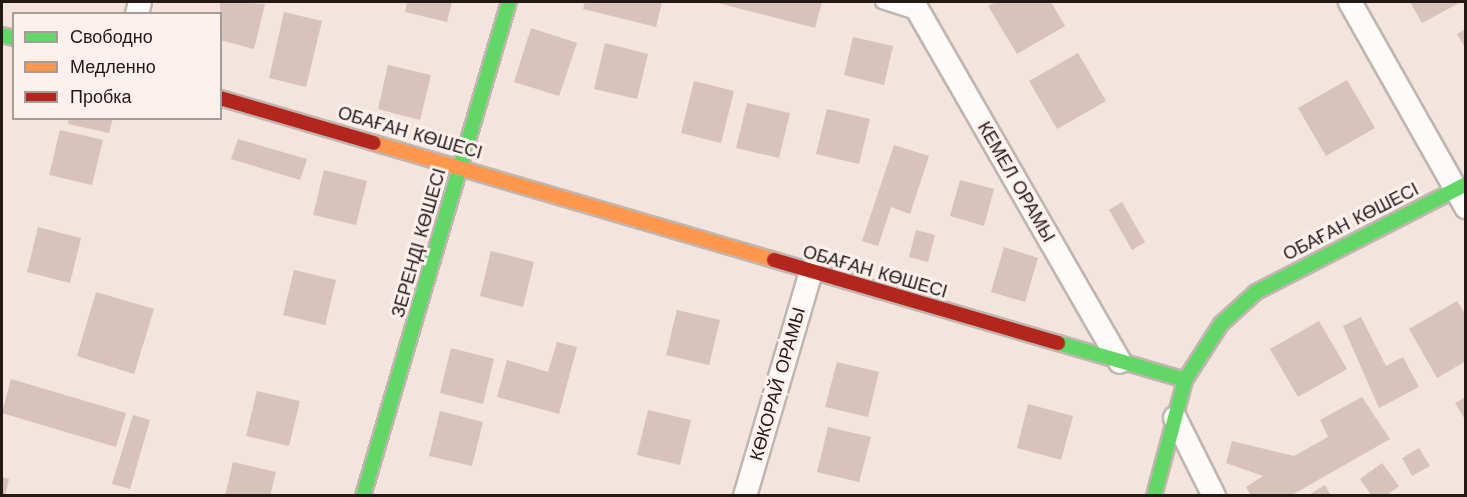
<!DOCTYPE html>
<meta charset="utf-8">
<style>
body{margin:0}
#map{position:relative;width:1467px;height:497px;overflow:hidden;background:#f3e4dd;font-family:"Work Sans",sans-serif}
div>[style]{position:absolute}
.building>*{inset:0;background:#d8c2b9}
.roads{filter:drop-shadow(2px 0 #c0b5af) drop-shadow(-2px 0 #c0b5af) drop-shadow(0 2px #c0b5af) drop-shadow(0 -2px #c0b5af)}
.lane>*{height:12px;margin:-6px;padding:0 6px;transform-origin:6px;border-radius:6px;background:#fdfbfa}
.street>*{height:22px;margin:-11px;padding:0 11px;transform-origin:11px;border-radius:11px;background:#fdfbfa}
.fast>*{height:14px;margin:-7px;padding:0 7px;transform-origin:7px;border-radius:7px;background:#63d668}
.slow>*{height:14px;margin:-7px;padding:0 7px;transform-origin:7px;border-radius:7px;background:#ff974d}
.jam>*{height:14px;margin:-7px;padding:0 7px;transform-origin:7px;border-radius:7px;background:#b3261e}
span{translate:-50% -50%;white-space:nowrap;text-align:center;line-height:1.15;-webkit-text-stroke:6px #fcf1ed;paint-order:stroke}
.street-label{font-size:18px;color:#231915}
.frame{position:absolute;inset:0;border:3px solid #231915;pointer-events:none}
.legend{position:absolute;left:12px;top:12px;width:210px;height:108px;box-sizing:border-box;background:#fcf1ed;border:2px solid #a59b97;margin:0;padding:8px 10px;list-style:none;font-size:18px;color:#231915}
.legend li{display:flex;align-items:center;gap:12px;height:30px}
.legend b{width:30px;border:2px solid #a59b97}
</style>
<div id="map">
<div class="building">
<div style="clip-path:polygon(220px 2px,265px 4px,254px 49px,220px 40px)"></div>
<div style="clip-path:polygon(407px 2px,452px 2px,447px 22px,405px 12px)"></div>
<div style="clip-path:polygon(585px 2px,662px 2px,656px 27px,583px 9px)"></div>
<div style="clip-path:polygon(714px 2px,822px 2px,815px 28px)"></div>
<div style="clip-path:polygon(996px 2px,1051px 2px,1065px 26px,1017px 54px,988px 6px)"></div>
<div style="clip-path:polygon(1410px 2px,1461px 2px,1422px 23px)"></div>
<div style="clip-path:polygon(284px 12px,322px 21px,306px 87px,269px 78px)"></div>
<div style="clip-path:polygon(531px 28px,577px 43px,559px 96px,514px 82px)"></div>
<div style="clip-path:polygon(1466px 29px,1466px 49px,1457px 34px)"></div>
<div style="clip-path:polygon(853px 37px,893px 46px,884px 85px,844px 75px)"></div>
<div style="clip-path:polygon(605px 43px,648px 54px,637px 99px,594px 89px)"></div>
<div style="clip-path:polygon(1078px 53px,1106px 101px,1057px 129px,1029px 81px)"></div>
<div style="clip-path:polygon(388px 65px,431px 75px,420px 120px,378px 109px)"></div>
<div style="clip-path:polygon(1347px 80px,1375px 128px,1326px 156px,1298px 108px)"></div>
<div style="clip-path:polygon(694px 81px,734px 91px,721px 143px,681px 133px)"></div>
<div style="clip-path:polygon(747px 103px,790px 113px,779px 158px,736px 148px)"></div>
<div style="clip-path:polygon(827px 109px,870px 119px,859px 164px,816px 154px)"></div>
<div style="clip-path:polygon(69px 118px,113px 118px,109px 133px,68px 124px)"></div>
<div style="clip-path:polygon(60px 130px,103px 140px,92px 185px,49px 175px)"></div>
<div style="clip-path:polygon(238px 139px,307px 159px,300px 180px,231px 159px)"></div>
<div style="clip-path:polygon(894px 145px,929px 156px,910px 214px,891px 207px,878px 246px,862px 241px)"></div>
<div style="clip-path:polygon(324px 170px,367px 181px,356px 225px,313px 215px)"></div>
<div style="clip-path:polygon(960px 180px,994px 189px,984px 226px,950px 216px)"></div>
<div style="clip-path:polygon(1122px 202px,1145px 242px,1132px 250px,1109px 210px)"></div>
<div style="clip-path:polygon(38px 227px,81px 238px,70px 283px,27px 272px)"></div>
<div style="clip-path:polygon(916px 230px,935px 235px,928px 262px,909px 257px)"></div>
<div style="clip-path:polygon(1004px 247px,1038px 258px,1025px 302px,991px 292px)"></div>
<div style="clip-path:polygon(491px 251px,534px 262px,523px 307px,480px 296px)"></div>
<div style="clip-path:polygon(294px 270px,336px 280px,325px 325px,283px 315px)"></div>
<div style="clip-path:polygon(96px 292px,154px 309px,134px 374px,77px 356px)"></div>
<div style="clip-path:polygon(1457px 301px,1466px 315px,1466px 361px,1437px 378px,1409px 329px)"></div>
<div style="clip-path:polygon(677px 310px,720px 320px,709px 365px,666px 355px)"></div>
<div style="clip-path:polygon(1361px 317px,1386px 366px,1403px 357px,1419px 387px,1379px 408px,1343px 326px)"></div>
<div style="clip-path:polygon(1319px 321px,1347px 369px,1298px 397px,1270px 349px)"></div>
<div style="clip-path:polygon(557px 342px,577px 347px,559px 414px,497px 397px,507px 360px,548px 372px)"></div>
<div style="clip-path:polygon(451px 348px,494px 359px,483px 404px,440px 393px)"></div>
<div style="clip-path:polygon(837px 362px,879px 372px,868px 417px,825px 407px)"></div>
<div style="clip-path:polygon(11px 379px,126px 413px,116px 447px,2px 413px)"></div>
<div style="clip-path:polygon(257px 391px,300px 401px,289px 446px,246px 436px)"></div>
<div style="clip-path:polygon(1362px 397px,1390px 439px,1290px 496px,1251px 496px,1246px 487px,1263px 476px,1226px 463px,1232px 441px,1294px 456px,1328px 437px,1320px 420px)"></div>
<div style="clip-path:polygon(1466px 397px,1466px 421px,1455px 403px)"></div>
<div style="clip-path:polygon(1028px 404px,1073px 416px,1061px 460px,1017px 448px)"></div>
<div style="clip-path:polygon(648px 410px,691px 420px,680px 465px,637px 455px)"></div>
<div style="clip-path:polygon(440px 411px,483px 422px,472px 466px,429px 456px)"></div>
<div style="clip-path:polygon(133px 415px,150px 420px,130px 489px,112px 484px)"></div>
<div style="clip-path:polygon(828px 427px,871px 437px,859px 482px,817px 472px)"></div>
<div style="clip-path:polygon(1419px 448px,1430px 466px,1412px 476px,1402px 458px)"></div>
<div style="clip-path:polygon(233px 462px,276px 472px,270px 496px,225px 496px)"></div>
<div style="clip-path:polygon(1382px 463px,1399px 486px,1386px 496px,1372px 496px,1360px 479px)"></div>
<div style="clip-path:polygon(2px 477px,9px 479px,5px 496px,2px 496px)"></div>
<div style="clip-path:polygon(1325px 485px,1331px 496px,1307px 496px)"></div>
</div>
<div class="roads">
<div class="lane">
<div style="left:882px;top:2px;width:39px;rotate:18deg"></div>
</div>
<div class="street">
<div style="left:913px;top:2px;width:415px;rotate:60.1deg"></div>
<div style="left:1350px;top:2px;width:236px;rotate:60.5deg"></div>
<div style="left:137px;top:14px;width:12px;rotate:-76deg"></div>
<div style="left:1175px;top:418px;width:87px;rotate:63.4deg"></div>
<div style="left:745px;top:496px;width:234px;rotate:-73.6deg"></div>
</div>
<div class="fast">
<div style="left:2px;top:35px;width:12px;rotate:14deg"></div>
<div style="left:1058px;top:343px;width:132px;rotate:16.2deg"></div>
<div style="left:363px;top:496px;width:515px;rotate:-73.54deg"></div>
<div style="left:1154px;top:496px;width:120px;rotate:-75deg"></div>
<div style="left:1185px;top:380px;width:67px;rotate:-57.3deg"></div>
<div style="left:1221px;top:324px;width:47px;rotate:-42.4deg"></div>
<div style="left:1256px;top:292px;width:236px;rotate:-27.2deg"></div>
</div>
<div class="slow">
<div style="left:374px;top:143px;width:417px;rotate:16.3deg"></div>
</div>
<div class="jam">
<div style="left:220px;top:98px;width:160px;rotate:16.3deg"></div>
<div style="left:774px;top:260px;width:296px;rotate:16.3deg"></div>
</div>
</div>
<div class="street-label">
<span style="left:410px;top:133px;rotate:16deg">ОБАҒАН КӨШЕСІ</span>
<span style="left:1016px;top:182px;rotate:60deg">КЕМЕЛ ОРАМЫ</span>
<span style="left:1351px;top:222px;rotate:-27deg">ОБАҒАН КӨШЕСІ</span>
<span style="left:419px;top:243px;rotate:-74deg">ЗЕРЕНДІ КӨШЕСІ</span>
<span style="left:875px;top:272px;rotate:16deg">ОБАҒАН КӨШЕСІ</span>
<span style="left:778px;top:384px;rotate:-74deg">КӨКОРАЙ ОРАМЫ</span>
</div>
<div class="frame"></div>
<ul class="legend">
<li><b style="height:8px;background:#63d668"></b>Свободно</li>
<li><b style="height:8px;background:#ff974d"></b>Медленно</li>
<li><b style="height:8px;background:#b3261e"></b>Пробка</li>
</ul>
</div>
